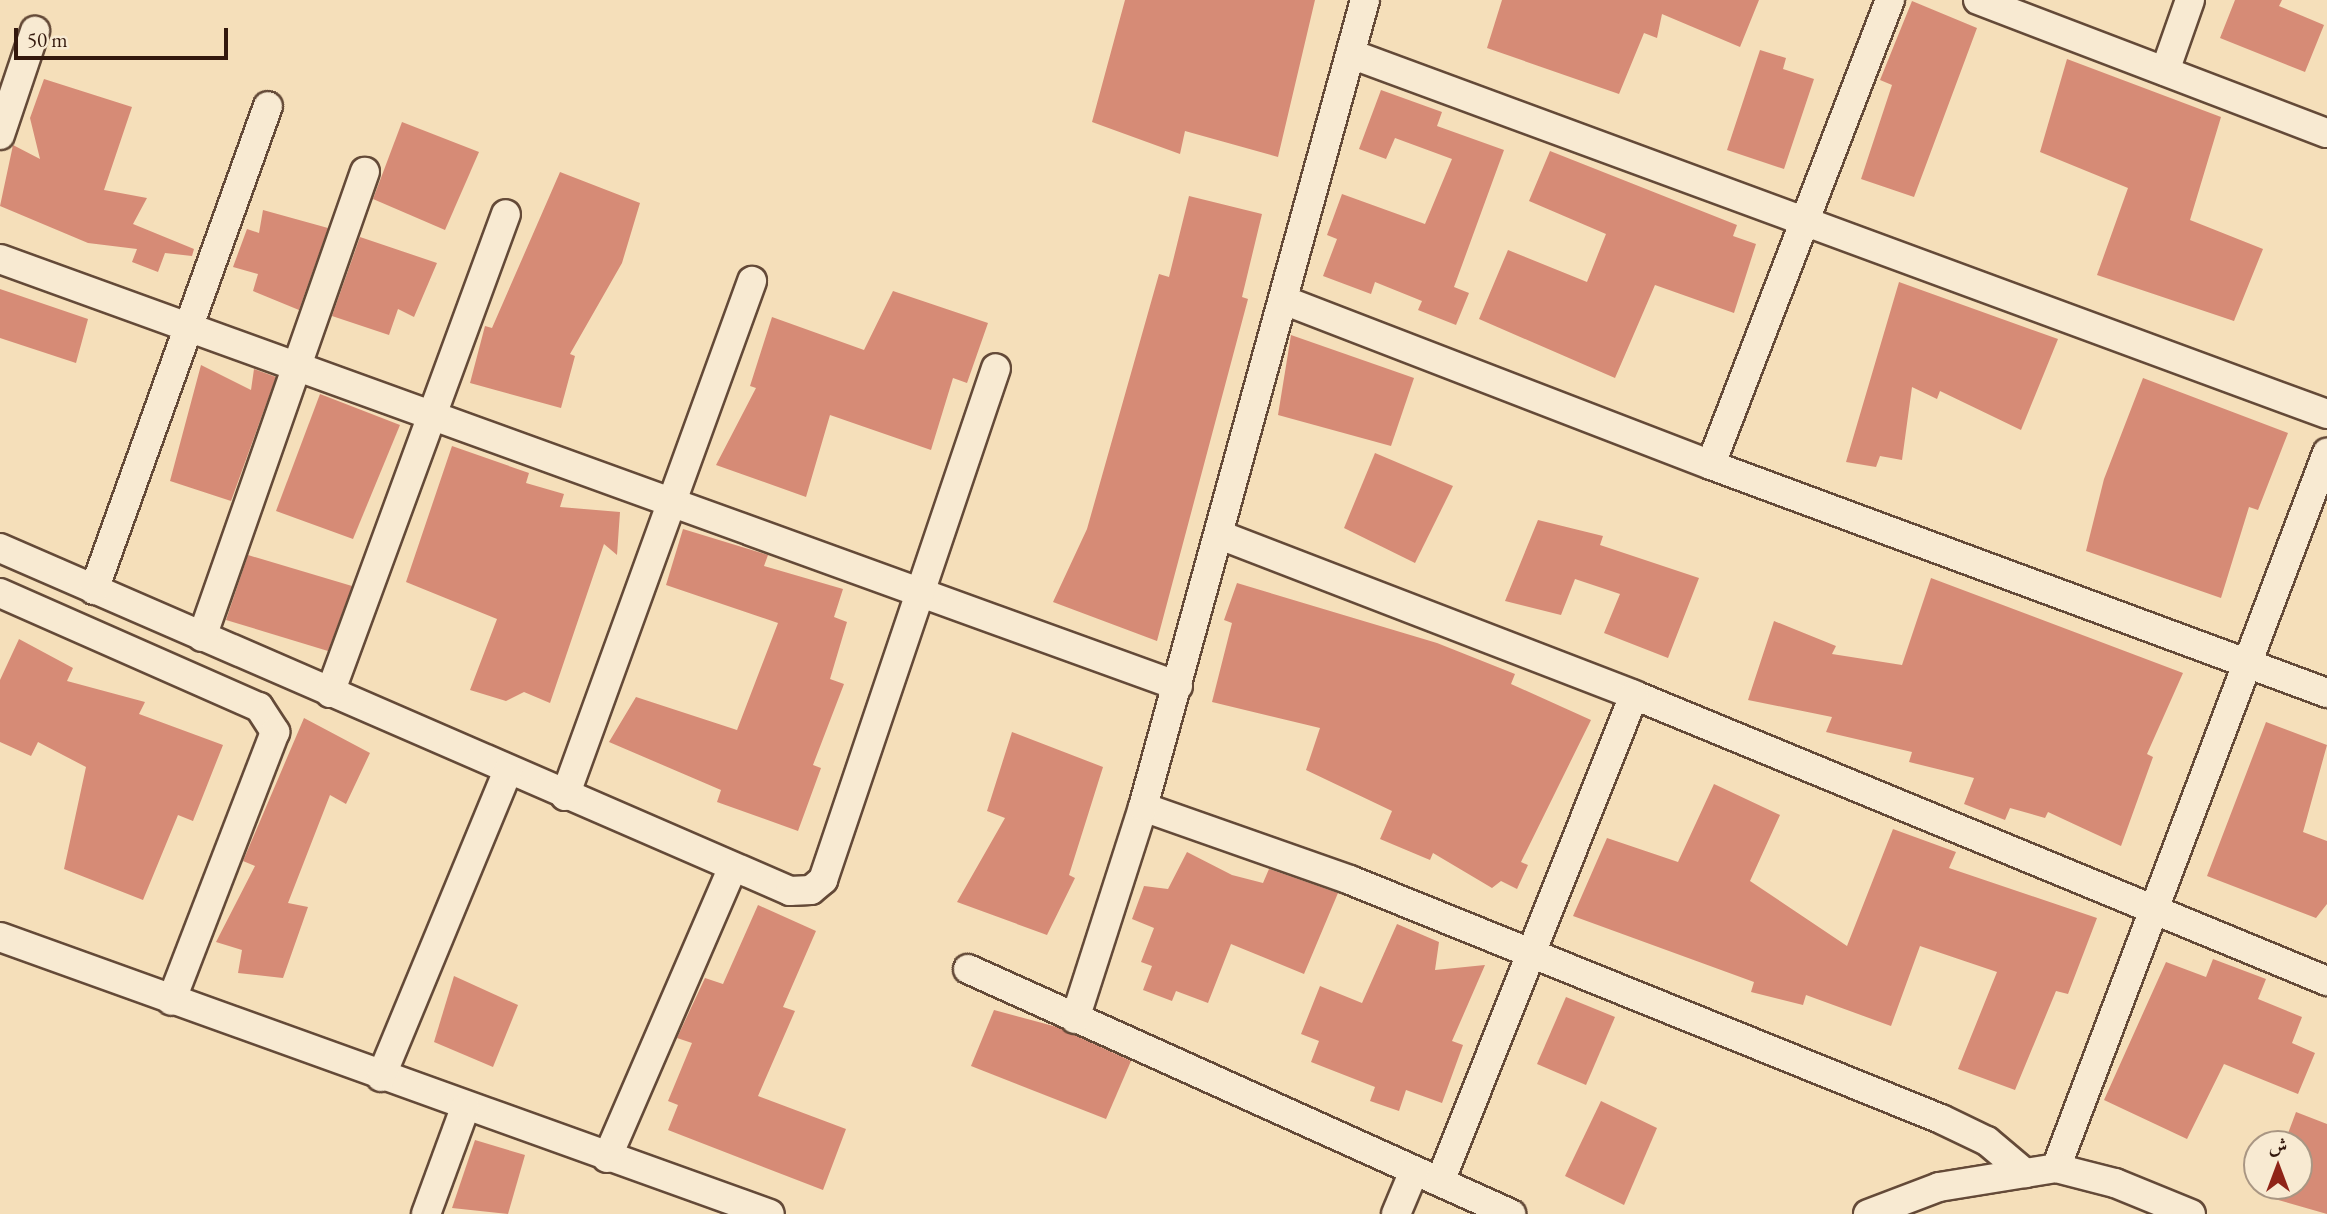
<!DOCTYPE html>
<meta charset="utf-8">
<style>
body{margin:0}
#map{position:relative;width:2327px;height:1214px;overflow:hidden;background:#f5dfba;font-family:"EB Garamond",Amiri,serif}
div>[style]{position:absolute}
.building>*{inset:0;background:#d68b76}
.roads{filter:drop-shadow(2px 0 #644a38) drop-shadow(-2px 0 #644a38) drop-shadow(0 2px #644a38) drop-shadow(0 -2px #644a38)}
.street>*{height:28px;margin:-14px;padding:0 14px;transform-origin:14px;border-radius:14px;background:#f8ead2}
span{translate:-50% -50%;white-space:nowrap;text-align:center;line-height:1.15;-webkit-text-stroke:6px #f8ead2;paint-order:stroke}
.north{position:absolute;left:2243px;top:1130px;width:70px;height:70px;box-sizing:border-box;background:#f8ead2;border:2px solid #a99683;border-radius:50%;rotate:0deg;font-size:19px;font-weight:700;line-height:28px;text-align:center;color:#33180d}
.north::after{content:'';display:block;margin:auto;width:24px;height:32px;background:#8f2418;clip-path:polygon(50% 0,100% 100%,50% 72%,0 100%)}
.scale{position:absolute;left:14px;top:28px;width:214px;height:32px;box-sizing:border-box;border:4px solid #33180d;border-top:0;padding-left:9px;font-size:21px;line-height:24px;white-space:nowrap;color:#33180d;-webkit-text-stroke:5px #f8ead2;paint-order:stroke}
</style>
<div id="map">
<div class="building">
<div style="clip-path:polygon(1125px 0,1315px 0,1278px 157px,1185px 131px,1180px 154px,1092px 122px)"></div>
<div style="clip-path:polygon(1502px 0,1759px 0,1740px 47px,1662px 14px,1657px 38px,1644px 33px,1619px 94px,1487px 48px)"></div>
<div style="clip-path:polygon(2235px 0,2282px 0,2279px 6px,2324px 25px,2305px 72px,2220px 38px)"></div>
<div style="clip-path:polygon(1912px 1px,1977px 28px,1914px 197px,1861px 179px,1892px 85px,1880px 80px)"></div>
<div style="clip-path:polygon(1760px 50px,1786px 58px,1783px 69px,1814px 79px,1784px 169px,1727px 150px)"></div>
<div style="clip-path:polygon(2067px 59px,2221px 117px,2190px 220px,2263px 249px,2234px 321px,2097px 275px,2128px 188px,2040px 152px)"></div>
<div style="clip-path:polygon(44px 79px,132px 107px,104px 190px,147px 198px,133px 224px,194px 249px,192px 256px,165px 253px,158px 272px,132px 262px,137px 249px,88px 243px,0 206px,13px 145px,40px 159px,30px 118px)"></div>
<div style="clip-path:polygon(1381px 90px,1442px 112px,1437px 126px,1504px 150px,1454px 287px,1469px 293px,1456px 325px,1418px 310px,1422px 301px,1375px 282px,1371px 294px,1323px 276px,1337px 239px,1327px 235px,1342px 194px,1425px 224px,1452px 159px,1395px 138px,1386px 159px,1359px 149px)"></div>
<div style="clip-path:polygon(402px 122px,479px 152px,445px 230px,373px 199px)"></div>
<div style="clip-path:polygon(1550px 151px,1737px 225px,1733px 236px,1756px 244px,1734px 313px,1655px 285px,1615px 378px,1479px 319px,1508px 250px,1587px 282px,1606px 234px,1529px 201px)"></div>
<div style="clip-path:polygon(560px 172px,640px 203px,622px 263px,570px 354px,575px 356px,561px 408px,470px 383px,485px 326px,492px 328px)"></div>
<div style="clip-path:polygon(1189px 196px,1262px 214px,1242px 297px,1248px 299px,1157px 641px,1053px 602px,1087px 529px,1159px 274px,1169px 277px)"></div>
<div style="clip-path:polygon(263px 210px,328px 228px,299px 310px,253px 291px,258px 274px,233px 267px,247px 229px,259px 233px)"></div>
<div style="clip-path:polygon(360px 237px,437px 263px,414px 317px,398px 309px,389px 335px,332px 316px)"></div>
<div style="clip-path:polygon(1899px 282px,2058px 339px,2021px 430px,1940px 391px,1937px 399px,1912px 387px,1902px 460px,1880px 456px,1876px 467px,1846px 462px)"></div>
<div style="clip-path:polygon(0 289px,88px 319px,76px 363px,0 338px)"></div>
<div style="clip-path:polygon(893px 291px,988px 323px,967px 383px,953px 378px,931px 450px,830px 415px,806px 497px,716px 465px,756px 388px,750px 386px,772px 317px,864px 350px)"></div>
<div style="clip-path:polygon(1291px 335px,1414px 378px,1391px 446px,1278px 415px)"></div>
<div style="clip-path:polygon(201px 365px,251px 390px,254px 369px,276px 377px,231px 501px,170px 481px)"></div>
<div style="clip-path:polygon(2143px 378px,2288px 433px,2258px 510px,2249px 507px,2221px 598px,2086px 551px,2104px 479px)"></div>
<div style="clip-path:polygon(320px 394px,400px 425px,353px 539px,276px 511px)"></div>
<div style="clip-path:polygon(452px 446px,529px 473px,526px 483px,564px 494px,560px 507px,620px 512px,617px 555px,604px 544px,550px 703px,524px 692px,506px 701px,470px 690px,497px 619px,406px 582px)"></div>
<div style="clip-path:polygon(1375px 453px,1453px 486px,1415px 563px,1344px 528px)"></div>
<div style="clip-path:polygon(1538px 520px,1603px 536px,1600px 545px,1699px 578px,1668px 658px,1604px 633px,1620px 594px,1575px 579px,1561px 615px,1505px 601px)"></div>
<div style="clip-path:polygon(683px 529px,768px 555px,764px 566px,843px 589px,834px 617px,847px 622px,830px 679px,844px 684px,813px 765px,821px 768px,798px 831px,717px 802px,721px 790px,609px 742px,636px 697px,737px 730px,778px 623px,666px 585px)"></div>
<div style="clip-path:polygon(248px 555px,352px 586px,328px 651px,226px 620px)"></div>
<div style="clip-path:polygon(1931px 578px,2183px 673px,2147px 754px,2153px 757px,2121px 846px,2048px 812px,2045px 818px,2010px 808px,2005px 820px,1964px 804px,1974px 778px,1909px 762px,1912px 752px,1826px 732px,1832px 717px,1748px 700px,1774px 621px,1836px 646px,1832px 654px,1902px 665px)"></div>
<div style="clip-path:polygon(1237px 583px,1437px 643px,1515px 674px,1511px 684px,1591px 720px,1521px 862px,1528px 865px,1517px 889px,1501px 881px,1492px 888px,1433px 853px,1430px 860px,1380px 839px,1392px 811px,1306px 770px,1320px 728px,1212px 702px,1232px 623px,1224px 620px)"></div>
<div style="clip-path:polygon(19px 639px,73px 668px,67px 681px,145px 702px,139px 714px,223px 745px,193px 821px,178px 815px,143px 900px,64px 869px,86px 767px,38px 742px,31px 756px,0 742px,0 680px)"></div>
<div style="clip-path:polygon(304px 718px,370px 753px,346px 804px,330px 795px,288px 903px,308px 907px,283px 978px,238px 973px,242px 950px,216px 942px,255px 866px,243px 861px)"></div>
<div style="clip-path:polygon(2266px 722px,2327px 745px,2303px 832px,2327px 841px,2327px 904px,2316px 918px,2207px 876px)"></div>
<div style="clip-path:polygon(1012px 732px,1103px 767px,1069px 875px,1075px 878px,1047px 935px,957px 902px,1005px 818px,987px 811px)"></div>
<div style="clip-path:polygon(1714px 784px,1780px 815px,1750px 881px,1847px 946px,1893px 829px,1956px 852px,1949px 868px,2097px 918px,2068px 994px,2056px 991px,2015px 1090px,1958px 1069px,1997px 972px,1920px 946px,1891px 1026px,1806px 995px,1803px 1005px,1751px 992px,1754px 982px,1573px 916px,1607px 838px,1678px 862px)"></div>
<div style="clip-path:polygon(1187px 852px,1232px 875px,1263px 883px,1269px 869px,1338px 893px,1304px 974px,1231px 944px,1208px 1003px,1176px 991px,1172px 1001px,1143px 990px,1152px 966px,1141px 962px,1154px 928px,1132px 919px,1144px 886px,1168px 889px)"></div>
<div style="clip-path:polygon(758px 905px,816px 931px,783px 1007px,795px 1011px,758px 1096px,846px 1129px,823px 1190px,668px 1130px,678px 1105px,668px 1101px,692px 1043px,677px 1038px,705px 978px,723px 984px)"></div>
<div style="clip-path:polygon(1397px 924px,1439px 942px,1435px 970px,1485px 965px,1452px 1041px,1463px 1045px,1442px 1103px,1406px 1090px,1399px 1111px,1370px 1101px,1375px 1087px,1311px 1062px,1319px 1041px,1301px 1034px,1320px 986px,1362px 1003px)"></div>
<div style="clip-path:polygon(2213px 959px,2266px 979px,2258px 999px,2302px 1017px,2292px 1043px,2315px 1053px,2298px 1094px,2224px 1064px,2187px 1139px,2104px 1100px,2166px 962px,2206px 977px)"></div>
<div style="clip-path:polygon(454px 976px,518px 1005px,493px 1067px,434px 1042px)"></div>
<div style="clip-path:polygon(1566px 997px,1615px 1017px,1586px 1085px,1537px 1064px)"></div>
<div style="clip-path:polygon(994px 1010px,1057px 1027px,1131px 1061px,1106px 1119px,971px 1066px)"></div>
<div style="clip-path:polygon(1601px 1101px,1657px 1128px,1624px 1205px,1565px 1176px)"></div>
<div style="clip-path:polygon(2296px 1112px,2327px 1124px,2327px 1214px,2264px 1196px,2268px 1186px,2299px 1186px,2299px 1144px,2284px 1144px)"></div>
<div style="clip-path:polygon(475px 1140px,525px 1155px,508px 1214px,452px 1208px)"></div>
</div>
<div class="roads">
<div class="street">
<div style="left:1890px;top:0;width:498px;rotate:111.1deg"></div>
<div style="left:1711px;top:465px;width:657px;rotate:20.31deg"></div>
<div style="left:1978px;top:0;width:373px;rotate:20.9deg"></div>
<div style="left:1351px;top:54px;width:1040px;rotate:20.25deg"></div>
<div style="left:2165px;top:71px;width:75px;rotate:-70.6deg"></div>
<div style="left:0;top:135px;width:110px;rotate:-71.4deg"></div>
<div style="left:0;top:259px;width:1253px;rotate:19.92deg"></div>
<div style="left:1286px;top:301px;width:456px;rotate:21.1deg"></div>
<div style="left:1220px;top:535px;width:444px;rotate:21.1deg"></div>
<div style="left:1634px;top:695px;width:750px;rotate:22.43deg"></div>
<div style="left:0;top:548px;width:861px;rotate:23.47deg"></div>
<div style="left:790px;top:891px;width:21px;rotate:-3deg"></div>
<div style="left:811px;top:890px;width:16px;rotate:-40deg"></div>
<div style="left:823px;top:880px;width:540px;rotate:-71.33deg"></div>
<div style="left:94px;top:590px;width:514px;rotate:-70.23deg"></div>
<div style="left:0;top:593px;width:283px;rotate:23.8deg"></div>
<div style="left:259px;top:707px;width:30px;rotate:57deg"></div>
<div style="left:275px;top:732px;width:288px;rotate:111.1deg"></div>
<div style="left:202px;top:637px;width:493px;rotate:-70.7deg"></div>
<div style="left:330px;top:693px;width:510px;rotate:-69.83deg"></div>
<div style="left:565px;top:796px;width:548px;rotate:-70.04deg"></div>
<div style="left:1143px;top:807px;width:219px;rotate:19.4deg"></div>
<div style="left:1350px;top:880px;width:637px;rotate:22.02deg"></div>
<div style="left:1941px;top:1119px;width:51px;rotate:25.6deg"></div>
<div style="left:1987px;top:1141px;width:50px;rotate:40.1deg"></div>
<div style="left:0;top:937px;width:818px;rotate:19.79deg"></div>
<div style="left:968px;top:969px;width:596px;rotate:24.28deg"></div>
<div style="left:1075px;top:1019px;width:223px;rotate:-72.2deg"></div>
<div style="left:1143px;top:807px;width:837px;rotate:-74.62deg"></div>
<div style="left:381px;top:1077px;width:332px;rotate:-67.5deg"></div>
<div style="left:607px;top:1158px;width:317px;rotate:-66.6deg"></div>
<div style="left:2056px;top:1168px;width:765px;rotate:-69.24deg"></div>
<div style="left:1440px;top:1182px;width:524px;rotate:-68.28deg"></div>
<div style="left:426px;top:1214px;width:113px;rotate:-69.8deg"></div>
<div style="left:1396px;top:1214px;width:47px;rotate:-67.3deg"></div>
<div style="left:1868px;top:1214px;width:76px;rotate:-20.8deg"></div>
<div style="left:1939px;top:1187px;width:119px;rotate:-9.2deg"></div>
<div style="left:2056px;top:1168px;width:61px;rotate:14.3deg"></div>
<div style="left:2115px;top:1183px;width:82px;rotate:22.2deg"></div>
</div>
</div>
<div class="north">ش</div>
<div class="scale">50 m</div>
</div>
